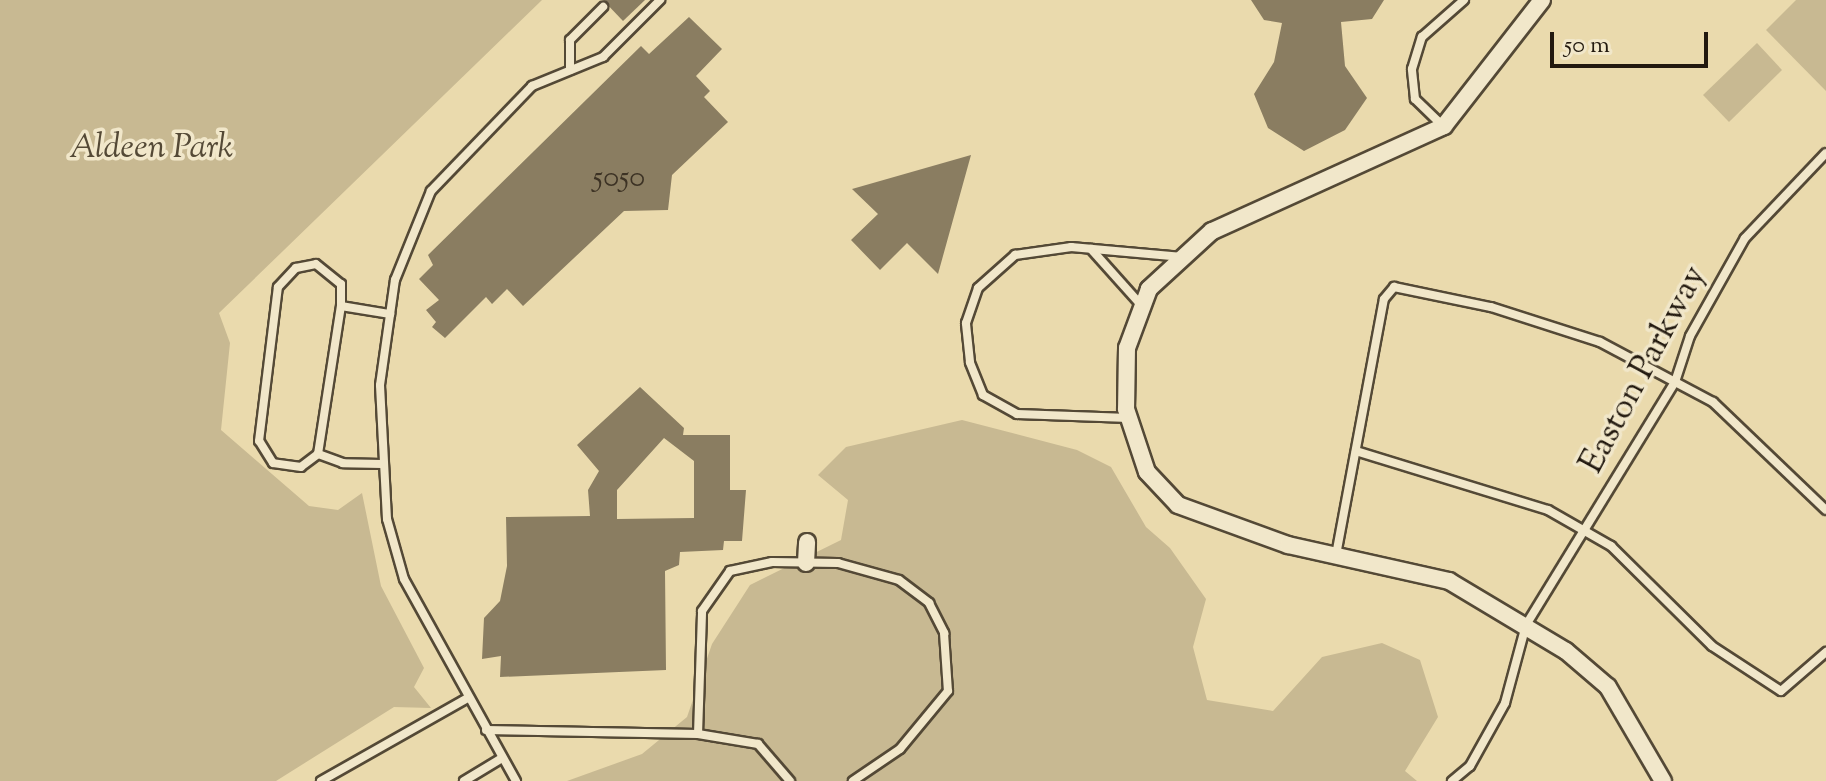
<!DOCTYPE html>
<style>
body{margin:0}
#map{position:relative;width:1826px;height:781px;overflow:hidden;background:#eadaad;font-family:"Sorts Mill Goudy",serif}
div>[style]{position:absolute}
.green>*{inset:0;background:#c8b992}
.building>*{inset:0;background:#8a7d61}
.roads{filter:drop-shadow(2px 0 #544936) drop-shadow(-2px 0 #544936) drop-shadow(0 2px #544936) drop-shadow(0 -2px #544936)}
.lane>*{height:8px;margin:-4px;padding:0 4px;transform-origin:4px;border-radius:4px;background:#f1e7ca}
.street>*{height:16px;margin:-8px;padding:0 8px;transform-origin:8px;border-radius:8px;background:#f1e7ca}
span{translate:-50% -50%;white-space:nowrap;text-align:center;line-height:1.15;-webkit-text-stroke:7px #f1e7ca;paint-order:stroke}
.number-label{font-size:30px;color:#3c3224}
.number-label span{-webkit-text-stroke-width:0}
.park-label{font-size:34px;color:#544936;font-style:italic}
.street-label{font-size:34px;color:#22190f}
.scale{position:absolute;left:1550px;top:32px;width:158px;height:36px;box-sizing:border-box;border:4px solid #22190f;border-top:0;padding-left:10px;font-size:24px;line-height:28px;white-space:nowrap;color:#22190f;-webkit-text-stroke:6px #f1e7ca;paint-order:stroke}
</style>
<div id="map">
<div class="green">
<div style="clip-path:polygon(0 0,542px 0,219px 313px,230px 343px,221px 430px,309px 506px,338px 510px,362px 493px,381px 586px,424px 668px,414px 687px,431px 708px,394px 707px,276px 781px,0 781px)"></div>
<div style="clip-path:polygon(1796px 0,1826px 0,1826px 91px,1766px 30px)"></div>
<div style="clip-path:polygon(1757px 43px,1782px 70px,1729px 122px,1703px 95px)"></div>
<div style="clip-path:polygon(962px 420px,1077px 450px,1111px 467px,1146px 527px,1170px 548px,1206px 599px,1193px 647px,1207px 700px,1273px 711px,1322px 657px,1382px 643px,1420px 660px,1438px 717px,1405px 771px,1417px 781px,567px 781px,642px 754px,687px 717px,712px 644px,750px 585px,841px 540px,848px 500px,818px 475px,846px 447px)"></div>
</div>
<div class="building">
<div style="clip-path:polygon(603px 0,645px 0,623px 21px)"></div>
<div style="clip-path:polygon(1251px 0,1384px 0,1372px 19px,1341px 22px,1345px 66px,1367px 98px,1345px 130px,1304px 151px,1268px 128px,1254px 94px,1274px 62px,1282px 23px,1264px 20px)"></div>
<div style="clip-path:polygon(689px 17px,722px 49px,696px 76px,710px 91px,704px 97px,728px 122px,672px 175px,668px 210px,624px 211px,523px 306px,507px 289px,492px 304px,486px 297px,445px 338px,432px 327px,436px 322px,426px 310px,439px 300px,419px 279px,433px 265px,428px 255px,641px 46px,649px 54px)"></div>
<div style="clip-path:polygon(971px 155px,938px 274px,907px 243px,880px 270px,851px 240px,878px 214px,852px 189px)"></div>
<div style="clip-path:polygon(evenodd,640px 387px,684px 428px,683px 435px,730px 435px,730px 490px,746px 490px,742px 541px,724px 541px,723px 550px,680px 552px,679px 565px,665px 571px,666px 670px,500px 677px,501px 656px,482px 659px,484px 618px,500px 601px,507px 566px,506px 517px,590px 516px,588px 490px,599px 471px,577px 445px,640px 387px,664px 438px,694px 461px,694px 518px,617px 519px,617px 490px,664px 438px)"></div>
</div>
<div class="roads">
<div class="lane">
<div style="left:570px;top:70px;width:30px;rotate:-90deg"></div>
<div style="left:570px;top:40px;width:47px;rotate:-45deg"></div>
<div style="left:1443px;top:126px;width:39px;rotate:-136deg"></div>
<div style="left:1415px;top:99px;width:30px;rotate:-96deg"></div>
<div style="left:1412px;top:69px;width:34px;rotate:-73deg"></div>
<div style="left:1422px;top:37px;width:56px;rotate:-41.4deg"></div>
<div style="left:1091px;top:249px;width:76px;rotate:48.2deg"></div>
<div style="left:1129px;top:418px;width:112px;rotate:-178deg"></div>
<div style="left:1017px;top:414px;width:39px;rotate:-151deg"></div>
<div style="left:983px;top:395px;width:35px;rotate:-112deg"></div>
<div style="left:970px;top:362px;width:39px;rotate:-96deg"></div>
<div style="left:966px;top:323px;width:37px;rotate:-71deg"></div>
<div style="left:978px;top:288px;width:50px;rotate:-41.7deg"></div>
<div style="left:1015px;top:255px;width:57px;rotate:-8.1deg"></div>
<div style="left:1071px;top:247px;width:112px;rotate:5.1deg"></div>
<div style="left:1356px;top:451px;width:201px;rotate:17.1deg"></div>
<div style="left:1548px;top:510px;width:73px;rotate:29.7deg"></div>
<div style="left:1611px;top:546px;width:142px;rotate:44.7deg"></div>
<div style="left:1712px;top:646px;width:82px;rotate:33.1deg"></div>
<div style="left:1781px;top:691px;width:60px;rotate:-40.9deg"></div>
<div style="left:318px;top:454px;width:21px;rotate:143deg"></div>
<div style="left:301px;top:467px;width:28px;rotate:-172deg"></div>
<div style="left:273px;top:463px;width:26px;rotate:-122deg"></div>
<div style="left:259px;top:441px;width:155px;rotate:-83deg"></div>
<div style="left:278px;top:287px;width:26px;rotate:-47deg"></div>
<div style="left:296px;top:268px;width:20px;rotate:-11deg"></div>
<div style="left:316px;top:264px;width:32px;rotate:39deg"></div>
<div style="left:341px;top:284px;width:22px;rotate:90deg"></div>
<div style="left:382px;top:464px;width:39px;rotate:-179deg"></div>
<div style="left:343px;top:463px;width:27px;rotate:-160deg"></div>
<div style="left:318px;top:454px;width:150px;rotate:-81.2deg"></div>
<div style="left:341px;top:306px;width:50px;rotate:9.3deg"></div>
<div style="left:1336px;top:555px;width:260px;rotate:-79.4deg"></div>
<div style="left:1384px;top:299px;width:16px;rotate:-50deg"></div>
<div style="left:1394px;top:287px;width:99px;rotate:11.7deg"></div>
<div style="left:1491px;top:307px;width:114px;rotate:17.8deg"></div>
<div style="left:1600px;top:342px;width:128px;rotate:28deg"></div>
<div style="left:1713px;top:402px;width:156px;rotate:43.7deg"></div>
<div style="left:486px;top:730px;width:212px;rotate:1.1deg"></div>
<div style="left:698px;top:734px;width:61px;rotate:9.5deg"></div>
<div style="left:758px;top:744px;width:49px;rotate:49.1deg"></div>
<div style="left:698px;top:734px;width:123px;rotate:-88.1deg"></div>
<div style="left:702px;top:611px;width:49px;rotate:-55deg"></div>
<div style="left:730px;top:571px;width:43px;rotate:-12.1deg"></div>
<div style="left:772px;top:562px;width:66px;rotate:0.9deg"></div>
<div style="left:838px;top:563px;width:63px;rotate:15.6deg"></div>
<div style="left:899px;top:580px;width:38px;rotate:37deg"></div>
<div style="left:929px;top:603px;width:34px;rotate:63deg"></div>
<div style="left:944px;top:633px;width:58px;rotate:86.1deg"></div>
<div style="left:948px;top:691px;width:75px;rotate:129.6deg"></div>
<div style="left:900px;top:749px;width:57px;rotate:145.8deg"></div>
<div style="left:321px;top:781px;width:169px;rotate:-29.5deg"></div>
<div style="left:464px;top:781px;width:44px;rotate:-31.2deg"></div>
<div style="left:516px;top:781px;width:231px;rotate:-119deg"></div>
<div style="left:404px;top:579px;width:62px;rotate:-105.8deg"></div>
<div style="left:387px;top:519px;width:134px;rotate:-93deg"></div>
<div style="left:380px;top:385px;width:106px;rotate:-81.9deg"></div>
<div style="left:395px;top:280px;width:96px;rotate:-68deg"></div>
<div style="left:431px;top:191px;width:146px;rotate:-46.1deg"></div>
<div style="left:532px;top:86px;width:77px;rotate:-22.2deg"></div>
<div style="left:603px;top:57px;width:81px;rotate:-45deg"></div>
<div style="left:1452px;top:781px;width:23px;rotate:-40deg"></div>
<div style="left:1470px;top:766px;width:72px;rotate:-60.9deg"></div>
<div style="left:1505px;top:703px;width:81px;rotate:-74.9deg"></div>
<div style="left:1526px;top:625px;width:285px;rotate:-58.5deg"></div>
<div style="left:1675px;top:382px;width:48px;rotate:-71.9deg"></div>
<div style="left:1690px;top:336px;width:112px;rotate:-60.7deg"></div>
<div style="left:1745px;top:238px;width:117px;rotate:-46.4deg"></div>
</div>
<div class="street">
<div style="left:1542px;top:0;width:160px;rotate:127.9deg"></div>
<div style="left:1444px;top:126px;width:255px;rotate:155.6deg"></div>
<div style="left:1212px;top:231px;width:86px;rotate:137.4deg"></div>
<div style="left:1149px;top:289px;width:63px;rotate:110.4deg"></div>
<div style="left:1127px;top:348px;width:61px;rotate:90.9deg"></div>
<div style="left:1126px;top:409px;width:66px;rotate:71.6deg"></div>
<div style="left:1147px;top:472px;width:45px;rotate:46.8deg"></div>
<div style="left:1178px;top:505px;width:117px;rotate:20deg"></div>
<div style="left:1288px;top:545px;width:165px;rotate:12.6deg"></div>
<div style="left:1449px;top:581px;width:136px;rotate:30.9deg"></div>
<div style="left:1566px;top:651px;width:55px;rotate:40.6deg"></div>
<div style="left:1608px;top:687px;width:109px;rotate:59.7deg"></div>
<div style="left:806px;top:563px;width:21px;rotate:-87deg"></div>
</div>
</div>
<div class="number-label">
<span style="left:619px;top:179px">5050</span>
</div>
<div class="park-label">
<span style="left:151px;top:149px">Aldeen Park</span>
</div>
<div class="street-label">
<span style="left:1644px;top:370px;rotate:-62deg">Easton Parkway</span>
</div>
<div class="scale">50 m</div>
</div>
